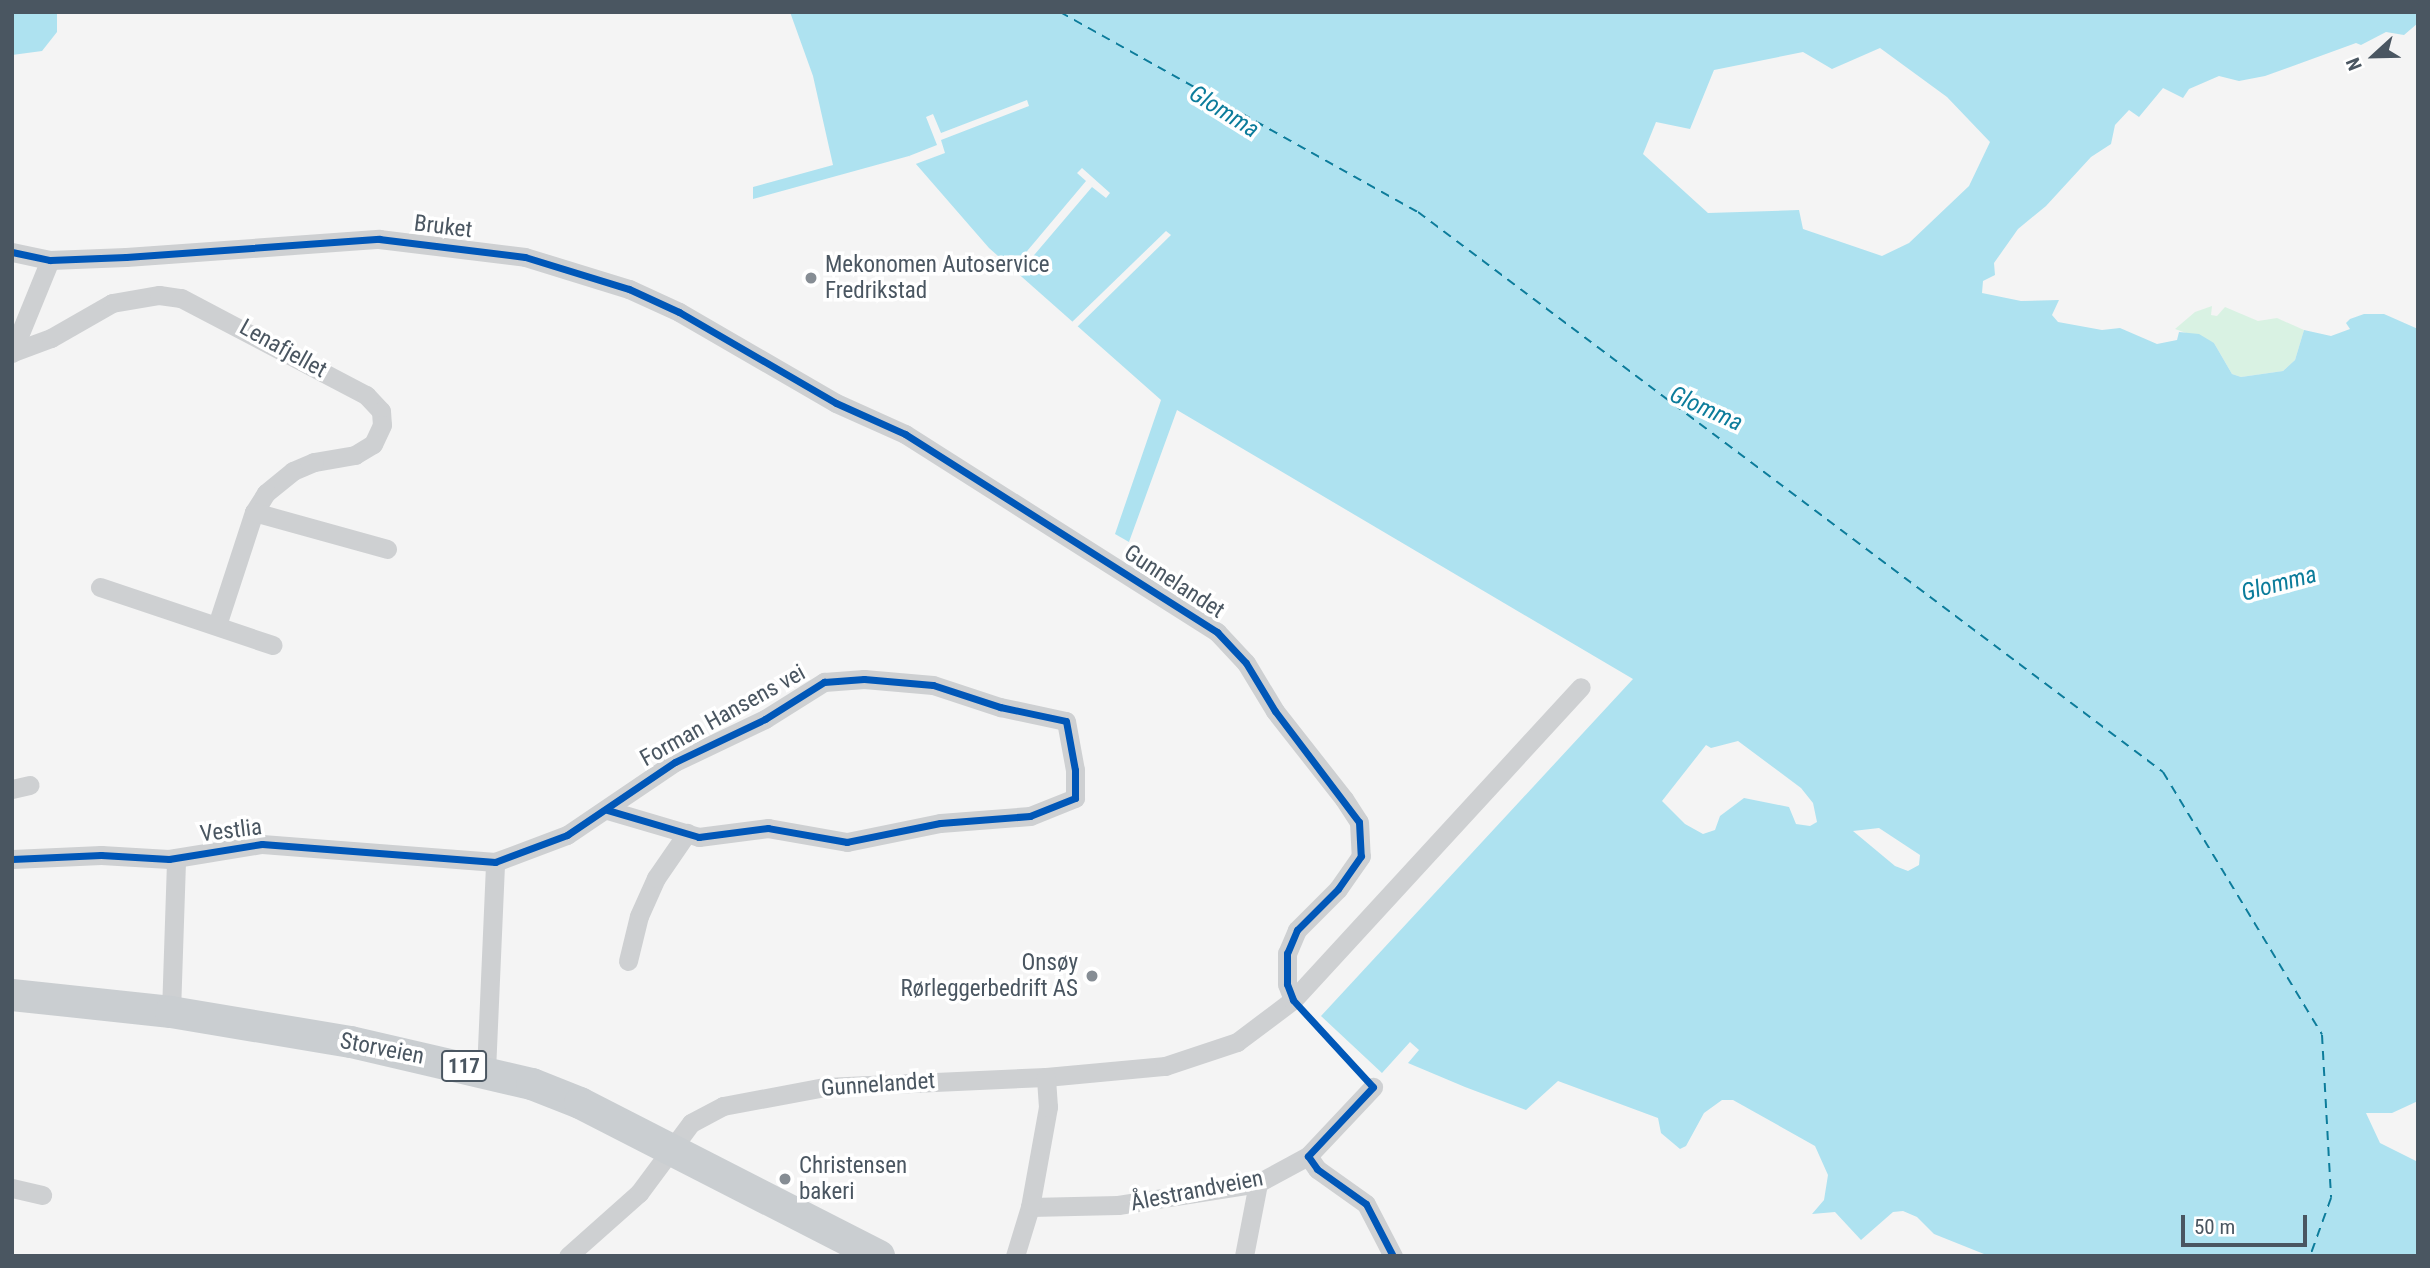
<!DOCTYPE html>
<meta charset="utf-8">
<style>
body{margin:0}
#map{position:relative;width:2430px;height:1268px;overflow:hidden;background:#f4f4f4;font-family:"Roboto Condensed",sans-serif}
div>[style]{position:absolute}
.green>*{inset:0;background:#d9f2e3}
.water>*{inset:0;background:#aee2f0}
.pier>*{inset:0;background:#f4f4f4}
.ferry>*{height:2px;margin-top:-1px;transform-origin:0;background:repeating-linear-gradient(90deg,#0c7c9b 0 9px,transparent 0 16px)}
.street>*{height:19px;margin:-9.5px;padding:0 9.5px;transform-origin:9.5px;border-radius:9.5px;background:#ced0d2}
.primary>*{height:32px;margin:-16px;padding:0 16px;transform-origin:16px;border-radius:16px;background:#caced1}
.cycleway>*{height:7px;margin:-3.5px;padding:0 3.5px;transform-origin:3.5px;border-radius:3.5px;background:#0057b8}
.dots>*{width:19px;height:19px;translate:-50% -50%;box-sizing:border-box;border:4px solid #fff;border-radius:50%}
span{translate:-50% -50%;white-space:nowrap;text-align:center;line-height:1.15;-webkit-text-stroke:7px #fff;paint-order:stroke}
.shield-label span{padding:2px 5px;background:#fff;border:2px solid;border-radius:5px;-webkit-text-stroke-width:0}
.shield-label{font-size:21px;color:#4a5661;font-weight:700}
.street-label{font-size:23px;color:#4a5661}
.poi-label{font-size:23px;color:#4a5661}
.left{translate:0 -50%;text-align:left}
.right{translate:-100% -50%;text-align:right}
.water-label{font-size:24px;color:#0c7c9b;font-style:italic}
.frame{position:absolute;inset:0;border:14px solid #4a5661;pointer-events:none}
.north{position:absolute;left:2339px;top:21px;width:70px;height:70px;-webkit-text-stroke:5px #fff;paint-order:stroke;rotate:248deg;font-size:19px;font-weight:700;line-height:28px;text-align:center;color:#4a5661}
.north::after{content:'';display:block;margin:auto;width:24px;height:32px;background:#4a5661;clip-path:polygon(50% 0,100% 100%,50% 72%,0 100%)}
.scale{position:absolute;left:2181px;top:1215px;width:126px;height:32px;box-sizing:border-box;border:4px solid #4a5661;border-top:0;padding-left:9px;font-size:21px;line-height:24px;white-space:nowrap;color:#4a5661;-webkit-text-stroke:5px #fff;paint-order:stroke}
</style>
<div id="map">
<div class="green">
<div style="clip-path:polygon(2212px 306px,2211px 315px,2217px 316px,2225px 307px,2258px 321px,2277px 318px,2304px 330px,2295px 360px,2283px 371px,2241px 377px,2232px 374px,2214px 343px,2175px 329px,2195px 312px)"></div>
</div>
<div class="water">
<div style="clip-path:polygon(12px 12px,57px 12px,57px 32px,42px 51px,12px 55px)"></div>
<div style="clip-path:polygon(evenodd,790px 12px,2418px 12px,2418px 23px,2404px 35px,2386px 32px,2361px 45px,2356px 43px,2265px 76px,2239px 81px,2219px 76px,2189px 89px,2183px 98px,2163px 88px,2139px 117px,2129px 110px,2115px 125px,2111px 144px,2091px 157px,2046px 206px,2018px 229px,1994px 263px,1995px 275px,1983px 281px,1982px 293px,2021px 301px,2059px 300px,2052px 315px,2058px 322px,2102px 330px,2120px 328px,2157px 344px,2177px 340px,2179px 332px,2199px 334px,2214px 343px,2232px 374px,2241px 377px,2283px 371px,2295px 360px,2304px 330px,2331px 336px,2350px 329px,2346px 323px,2350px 319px,2364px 314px,2384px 314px,2418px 329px,2418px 1101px,2392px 1113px,2366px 1113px,2380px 1143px,2418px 1162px,2418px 1256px,1989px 1256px,1934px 1234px,1917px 1217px,1903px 1211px,1893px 1212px,1861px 1240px,1835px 1212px,1812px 1214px,1824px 1200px,1828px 1175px,1815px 1146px,1733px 1100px,1722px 1100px,1704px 1113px,1686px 1146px,1680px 1149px,1661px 1133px,1658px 1118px,1558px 1081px,1526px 1110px,1465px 1087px,1408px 1063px,1419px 1050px,1410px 1042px,1382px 1073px,1321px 1016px,1633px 679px,1177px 410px,1129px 542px,1115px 534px,1161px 400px,989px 248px,909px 156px,753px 199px,753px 187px,833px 165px,813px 76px,790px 12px,1880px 48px,1947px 97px,1990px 142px,1969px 186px,1909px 243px,1882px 256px,1803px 229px,1799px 210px,1708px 213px,1643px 154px,1656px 122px,1690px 129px,1714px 70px,1803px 52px,1832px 69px,1880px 48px,790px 12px,1738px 741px,1801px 788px,1813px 803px,1817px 822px,1810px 826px,1796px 824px,1789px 807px,1744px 798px,1720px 816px,1715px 830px,1703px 834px,1685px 824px,1662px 801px,1706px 745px,1711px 748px,1738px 741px,790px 12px,1879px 828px,1920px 855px,1919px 865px,1908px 871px,1895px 866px,1853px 831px,1879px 828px)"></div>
</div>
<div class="pier">
<div style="clip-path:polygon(1027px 100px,1029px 106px,941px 140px,945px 153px,913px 165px,909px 156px,937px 145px,926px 117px,933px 114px,941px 133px)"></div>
<div style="clip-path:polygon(1082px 168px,1110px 193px,1106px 198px,1092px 187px,1018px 274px,1012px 269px,1086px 181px,1077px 173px)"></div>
<div style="clip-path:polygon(1166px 231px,1171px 235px,1076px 328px,1071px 323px)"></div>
</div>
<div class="ferry">
<div style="left:1060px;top:12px;width:410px;rotate:29.2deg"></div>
<div style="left:1418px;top:212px;width:932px;rotate:36.93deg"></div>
<div style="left:2163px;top:772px;width:307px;rotate:58.8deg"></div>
<div style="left:2322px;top:1035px;width:163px;rotate:86.8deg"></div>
<div style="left:2331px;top:1198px;width:62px;rotate:109.9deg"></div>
</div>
<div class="street">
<div style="left:12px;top:252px;width:39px;rotate:12deg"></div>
<div style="left:50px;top:260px;width:76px;rotate:-2.3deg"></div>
<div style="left:126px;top:257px;width:254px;rotate:-4.1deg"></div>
<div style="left:379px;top:239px;width:147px;rotate:7deg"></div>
<div style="left:525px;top:257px;width:109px;rotate:17.1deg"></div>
<div style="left:629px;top:289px;width:55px;rotate:24.7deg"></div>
<div style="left:679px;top:312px;width:181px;rotate:30.1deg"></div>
<div style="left:836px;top:403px;width:76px;rotate:24.2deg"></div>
<div style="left:905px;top:434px;width:370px;rotate:32.4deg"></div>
<div style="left:1217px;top:632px;width:42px;rotate:46.9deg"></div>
<div style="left:1246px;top:663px;width:56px;rotate:58.9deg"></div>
<div style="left:1275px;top:711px;width:112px;rotate:51.9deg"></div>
<div style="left:1344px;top:799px;width:27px;rotate:57deg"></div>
<div style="left:1359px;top:822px;width:34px;rotate:87deg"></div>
<div style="left:1361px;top:856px;width:40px;rotate:124.9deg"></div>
<div style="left:1338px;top:889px;width:58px;rotate:135deg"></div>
<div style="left:1297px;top:930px;width:25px;rotate:113deg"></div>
<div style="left:1287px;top:953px;width:31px;rotate:90deg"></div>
<div style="left:1287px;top:984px;width:17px;rotate:69deg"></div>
<div style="left:13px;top:352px;width:40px;rotate:-20.2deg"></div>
<div style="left:51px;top:338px;width:70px;rotate:-29.8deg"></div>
<div style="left:112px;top:303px;width:48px;rotate:-9.7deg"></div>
<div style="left:159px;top:295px;width:22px;rotate:8deg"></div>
<div style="left:181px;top:298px;width:209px;rotate:27.7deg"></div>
<div style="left:366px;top:395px;width:22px;rotate:47deg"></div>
<div style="left:381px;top:411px;width:14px;rotate:86deg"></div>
<div style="left:382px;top:425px;width:21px;rotate:115deg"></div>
<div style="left:373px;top:444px;width:21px;rotate:149deg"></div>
<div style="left:355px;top:455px;width:42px;rotate:170.3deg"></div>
<div style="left:314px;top:462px;width:23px;rotate:157deg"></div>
<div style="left:293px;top:471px;width:35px;rotate:141deg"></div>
<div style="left:266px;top:493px;width:22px;rotate:122deg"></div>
<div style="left:254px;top:512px;width:119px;rotate:108.1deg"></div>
<div style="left:12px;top:353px;width:100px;rotate:-67.8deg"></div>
<div style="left:254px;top:512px;width:138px;rotate:15.5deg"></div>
<div style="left:100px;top:587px;width:182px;rotate:18.6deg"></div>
<div style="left:12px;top:789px;width:18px;rotate:-13deg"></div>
<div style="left:12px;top:859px;width:89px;rotate:-2.6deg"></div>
<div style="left:101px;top:855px;width:68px;rotate:3.4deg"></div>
<div style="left:169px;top:859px;width:94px;rotate:-9.2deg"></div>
<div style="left:262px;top:844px;width:234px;rotate:4.4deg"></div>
<div style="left:495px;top:862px;width:77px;rotate:-20.6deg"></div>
<div style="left:567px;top:835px;width:130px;rotate:-34.1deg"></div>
<div style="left:675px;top:762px;width:100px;rotate:-25.5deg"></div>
<div style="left:765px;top:719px;width:70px;rotate:-32.1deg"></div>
<div style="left:824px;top:682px;width:40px;rotate:-4.3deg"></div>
<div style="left:864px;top:679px;width:69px;rotate:5deg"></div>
<div style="left:933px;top:685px;width:71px;rotate:18.2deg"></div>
<div style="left:1000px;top:707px;width:67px;rotate:12deg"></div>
<div style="left:1066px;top:721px;width:50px;rotate:79.6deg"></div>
<div style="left:1075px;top:770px;width:28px;rotate:90deg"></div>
<div style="left:1075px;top:798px;width:48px;rotate:158.2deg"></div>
<div style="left:1030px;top:816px;width:90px;rotate:175.6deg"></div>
<div style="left:940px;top:823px;width:95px;rotate:168.5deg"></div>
<div style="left:847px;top:842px;width:80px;rotate:-170deg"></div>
<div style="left:768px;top:828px;width:70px;rotate:172.6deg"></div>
<div style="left:699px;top:837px;width:96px;rotate:-163.6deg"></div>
<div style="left:628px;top:961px;width:46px;rotate:-76.3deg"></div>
<div style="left:639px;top:916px;width:42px;rotate:-65.9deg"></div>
<div style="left:656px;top:878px;width:55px;rotate:-55.4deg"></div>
<div style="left:171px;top:1012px;width:154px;rotate:-88.1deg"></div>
<div style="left:486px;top:1071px;width:209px;rotate:-87.5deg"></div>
<div style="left:1308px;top:1156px;width:16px;rotate:55deg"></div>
<div style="left:1317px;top:1169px;width:60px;rotate:35.5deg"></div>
<div style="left:1366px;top:1204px;width:59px;rotate:62.6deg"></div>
<div style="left:12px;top:1188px;width:31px;rotate:13deg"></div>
<div style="left:1030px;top:1207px;width:88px;rotate:-1.3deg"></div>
<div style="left:1118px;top:1205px;width:142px;rotate:-8.9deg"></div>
<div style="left:1258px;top:1183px;width:57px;rotate:-28.4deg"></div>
<div style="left:1308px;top:1156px;width:95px;rotate:-46.7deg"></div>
<div style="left:568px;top:1256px;width:95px;rotate:-41.6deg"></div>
<div style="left:639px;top:1193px;width:87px;rotate:-53.4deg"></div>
<div style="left:691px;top:1123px;width:36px;rotate:-28deg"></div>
<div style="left:723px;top:1106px;width:104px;rotate:-10.6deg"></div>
<div style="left:825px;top:1087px;width:221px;rotate:-2.6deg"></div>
<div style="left:1046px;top:1077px;width:120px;rotate:-5.3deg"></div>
<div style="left:1165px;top:1066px;width:76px;rotate:-18.4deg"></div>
<div style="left:1237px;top:1042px;width:70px;rotate:-36.9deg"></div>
<div style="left:1293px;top:1000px;width:425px;rotate:-47.4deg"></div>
<div style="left:1015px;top:1256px;width:51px;rotate:-73deg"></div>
<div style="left:1030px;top:1207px;width:102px;rotate:-79.8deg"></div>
<div style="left:1048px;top:1107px;width:30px;rotate:-94deg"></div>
<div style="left:1244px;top:1256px;width:74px;rotate:-79.1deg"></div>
</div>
<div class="primary">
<div style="left:12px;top:995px;width:160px;rotate:6.1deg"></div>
<div style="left:171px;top:1012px;width:182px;rotate:9.5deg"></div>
<div style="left:351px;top:1042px;width:186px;rotate:13.1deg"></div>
<div style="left:532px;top:1084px;width:52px;rotate:21.6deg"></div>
<div style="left:580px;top:1103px;width:336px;rotate:27.1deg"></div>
</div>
<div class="cycleway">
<div style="left:12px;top:252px;width:39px;rotate:12deg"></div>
<div style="left:50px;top:260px;width:76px;rotate:-2.3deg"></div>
<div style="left:126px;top:257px;width:254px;rotate:-4.1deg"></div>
<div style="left:379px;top:239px;width:147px;rotate:7deg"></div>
<div style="left:525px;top:257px;width:109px;rotate:17.1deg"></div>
<div style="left:629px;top:289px;width:55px;rotate:24.7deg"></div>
<div style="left:679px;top:312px;width:181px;rotate:30.1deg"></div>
<div style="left:836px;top:403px;width:76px;rotate:24.2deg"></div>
<div style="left:905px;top:434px;width:370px;rotate:32.4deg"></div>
<div style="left:1217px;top:632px;width:42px;rotate:46.9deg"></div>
<div style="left:1246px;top:663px;width:56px;rotate:58.9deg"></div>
<div style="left:1275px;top:711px;width:139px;rotate:52.9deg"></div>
<div style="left:1359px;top:822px;width:34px;rotate:87deg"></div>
<div style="left:1361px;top:856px;width:40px;rotate:124.9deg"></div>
<div style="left:1338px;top:889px;width:58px;rotate:135deg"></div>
<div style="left:1297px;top:930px;width:25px;rotate:113deg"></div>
<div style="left:1287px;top:953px;width:31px;rotate:90deg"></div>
<div style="left:1287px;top:984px;width:17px;rotate:69deg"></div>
<div style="left:1293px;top:1000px;width:118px;rotate:47.4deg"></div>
<div style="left:1373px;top:1087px;width:95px;rotate:133.3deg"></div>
<div style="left:1308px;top:1156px;width:16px;rotate:55deg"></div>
<div style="left:1317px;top:1169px;width:60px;rotate:35.5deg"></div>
<div style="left:1366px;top:1204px;width:59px;rotate:62.6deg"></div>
<div style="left:12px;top:859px;width:89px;rotate:-2.6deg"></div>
<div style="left:101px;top:855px;width:68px;rotate:3.4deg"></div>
<div style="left:169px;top:859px;width:94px;rotate:-9.2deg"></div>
<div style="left:262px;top:844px;width:234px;rotate:4.4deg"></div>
<div style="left:495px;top:862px;width:77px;rotate:-20.6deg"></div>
<div style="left:567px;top:835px;width:130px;rotate:-34.1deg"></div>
<div style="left:675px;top:762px;width:100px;rotate:-25.5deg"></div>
<div style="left:765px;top:719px;width:70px;rotate:-32.1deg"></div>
<div style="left:824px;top:682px;width:40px;rotate:-4.3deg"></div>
<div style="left:864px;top:679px;width:69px;rotate:5deg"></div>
<div style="left:933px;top:685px;width:71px;rotate:18.2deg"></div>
<div style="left:1000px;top:707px;width:67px;rotate:12deg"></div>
<div style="left:1066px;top:721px;width:50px;rotate:79.6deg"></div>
<div style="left:1075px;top:770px;width:28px;rotate:90deg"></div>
<div style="left:1075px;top:798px;width:48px;rotate:158.2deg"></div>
<div style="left:1030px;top:816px;width:90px;rotate:175.6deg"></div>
<div style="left:940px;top:823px;width:95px;rotate:168.5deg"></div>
<div style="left:847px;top:842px;width:80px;rotate:-170deg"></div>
<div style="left:768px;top:828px;width:70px;rotate:172.6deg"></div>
<div style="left:699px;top:837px;width:96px;rotate:-163.6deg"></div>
</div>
<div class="dots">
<div style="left:811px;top:278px;background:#868d94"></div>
<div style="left:1092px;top:976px;background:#868d94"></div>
<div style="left:785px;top:1179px;background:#868d94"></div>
</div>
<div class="shield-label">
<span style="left:464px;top:1066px">117</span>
</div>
<div class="street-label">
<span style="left:443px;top:227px;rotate:7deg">Bruket</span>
<span style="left:283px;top:349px;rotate:29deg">Lenafjellet</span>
<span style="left:1174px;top:582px;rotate:33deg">Gunnelandet</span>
<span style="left:723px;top:716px;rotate:-29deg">Forman Hansens vei</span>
<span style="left:231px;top:831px;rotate:-7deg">Vestlia</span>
<span style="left:382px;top:1049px;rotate:11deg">Storveien</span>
<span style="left:878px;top:1085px;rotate:-4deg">Gunnelandet</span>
<span style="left:1197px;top:1191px;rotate:-11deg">Ålestrandveien</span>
</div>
<div class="poi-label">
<span class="left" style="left:825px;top:278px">Mekonomen Autoservice<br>Fredrikstad</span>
<span class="right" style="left:1078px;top:976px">Onsøy<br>Rørleggerbedrift AS</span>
<span class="left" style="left:799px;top:1179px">Christensen<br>bakeri</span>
</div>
<div class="water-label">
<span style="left:1224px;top:112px;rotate:32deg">Glomma</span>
<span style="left:1706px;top:409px;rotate:24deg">Glomma</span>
<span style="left:2279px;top:584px;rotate:-15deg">Glomma</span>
</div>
<div class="frame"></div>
<div class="north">N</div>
<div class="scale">50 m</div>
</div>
